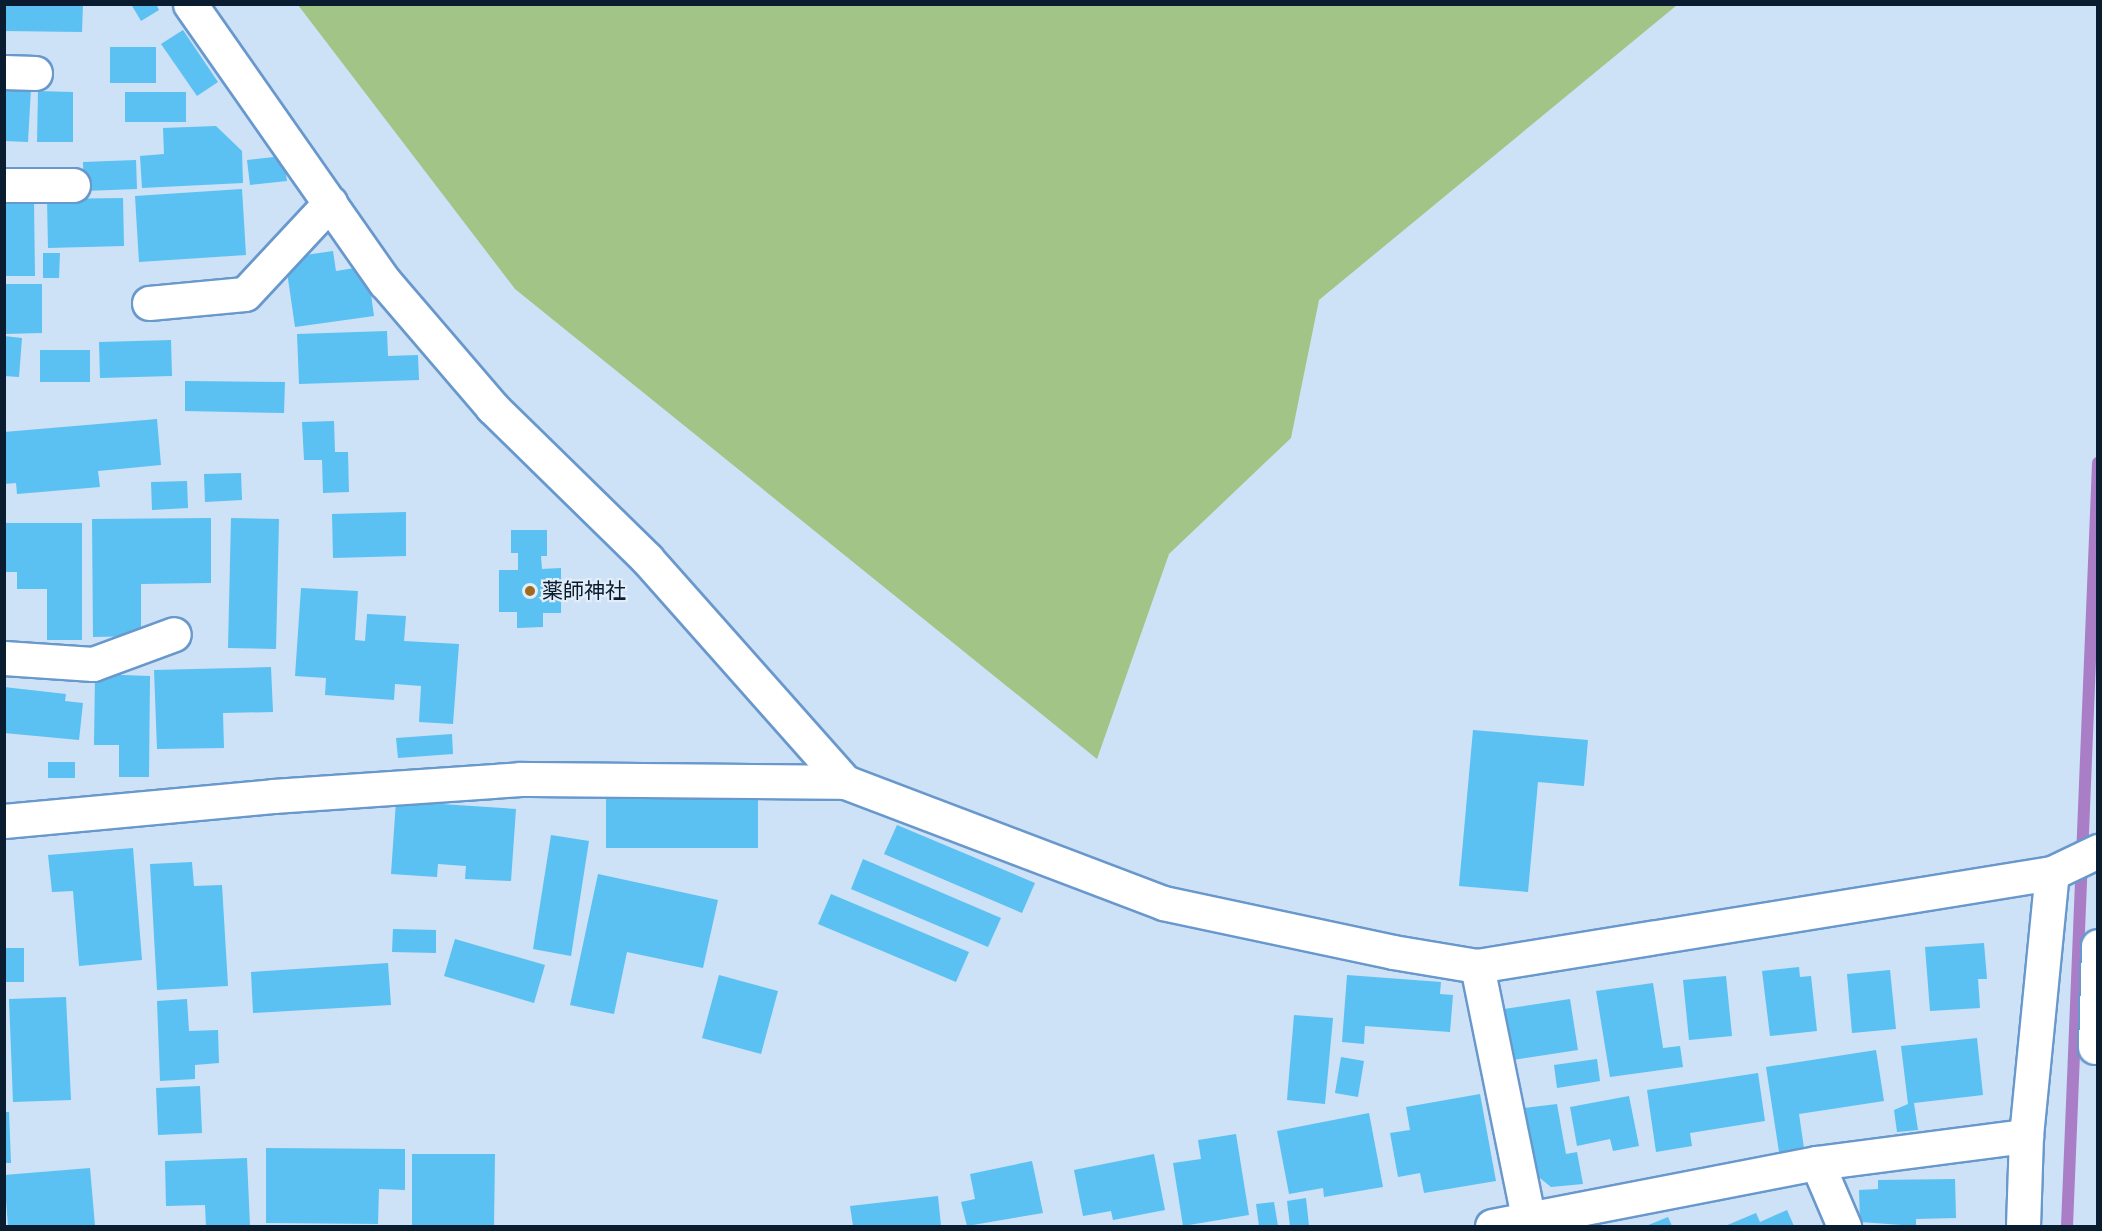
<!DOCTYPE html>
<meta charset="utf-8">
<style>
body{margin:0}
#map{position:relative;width:2102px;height:1231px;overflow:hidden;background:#cde1f7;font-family:"Roboto Condensed","Noto Sans JP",sans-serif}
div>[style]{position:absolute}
.green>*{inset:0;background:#a3c487}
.stream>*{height:12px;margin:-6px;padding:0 6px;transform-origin:6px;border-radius:6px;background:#aa7dc7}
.building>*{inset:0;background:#5ac1f2}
.roads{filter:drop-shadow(2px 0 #6898cc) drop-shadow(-2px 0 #6898cc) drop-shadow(0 2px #6898cc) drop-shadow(0 -2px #6898cc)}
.minor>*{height:33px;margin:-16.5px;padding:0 16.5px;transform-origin:16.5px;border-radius:16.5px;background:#fff}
.dots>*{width:16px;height:16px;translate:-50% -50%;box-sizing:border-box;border:3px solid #e3edf8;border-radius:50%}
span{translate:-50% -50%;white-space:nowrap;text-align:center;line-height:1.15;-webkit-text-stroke:4.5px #e3edf8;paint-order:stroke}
.poi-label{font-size:21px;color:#091c30}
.left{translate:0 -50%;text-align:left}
.frame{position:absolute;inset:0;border:6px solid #091c30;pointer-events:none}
</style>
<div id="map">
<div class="green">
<div style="clip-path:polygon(298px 5px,1677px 5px,1319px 300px,1291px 438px,1169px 554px,1097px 759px,515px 289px)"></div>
</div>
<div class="stream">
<div style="left:2067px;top:1226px;width:764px;rotate:-87.67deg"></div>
</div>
<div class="building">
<div style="clip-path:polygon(4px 4px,83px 4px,82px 32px,4px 31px)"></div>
<div style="clip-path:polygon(131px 4px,156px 4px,159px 10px,141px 21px)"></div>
<div style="clip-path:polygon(183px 30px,218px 82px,197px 96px,161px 44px)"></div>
<div style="clip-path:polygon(110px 47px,156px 47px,156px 83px,110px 83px)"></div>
<div style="clip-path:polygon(4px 86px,31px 88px,28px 142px,4px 141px)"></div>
<div style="clip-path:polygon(38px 91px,73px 92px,73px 142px,37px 142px)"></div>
<div style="clip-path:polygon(125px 92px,186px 92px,186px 122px,125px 122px)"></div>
<div style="clip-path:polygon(216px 126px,242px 151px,243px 183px,142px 188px,140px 156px,164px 154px,163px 128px)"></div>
<div style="clip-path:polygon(283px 156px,287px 181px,250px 185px,247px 160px)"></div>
<div style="clip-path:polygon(136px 160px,137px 189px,84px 191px,83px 162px)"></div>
<div style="clip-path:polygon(242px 189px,246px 255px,139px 262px,135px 196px)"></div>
<div style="clip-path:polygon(123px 198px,124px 246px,48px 248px,47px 199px)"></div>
<div style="clip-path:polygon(4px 202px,34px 202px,35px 276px,4px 276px)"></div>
<div style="clip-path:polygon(333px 251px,336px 271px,367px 266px,374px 316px,295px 327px,285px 258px)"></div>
<div style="clip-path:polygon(43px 253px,60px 253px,59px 278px,43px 278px)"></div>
<div style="clip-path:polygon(4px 284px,42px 284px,42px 333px,4px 334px)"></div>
<div style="clip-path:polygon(387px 331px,388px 356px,418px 355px,419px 380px,299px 384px,297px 334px)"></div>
<div style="clip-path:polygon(4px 336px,22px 338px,19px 377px,4px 376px)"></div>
<div style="clip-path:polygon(171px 340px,172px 376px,100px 378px,99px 342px)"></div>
<div style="clip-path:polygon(40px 350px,90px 350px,90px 382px,40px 382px)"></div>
<div style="clip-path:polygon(185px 381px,285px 382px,284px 413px,185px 411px)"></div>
<div style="clip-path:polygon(157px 419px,161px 465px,98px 471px,100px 487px,17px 494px,16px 483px,4px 484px,4px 432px)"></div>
<div style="clip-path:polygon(334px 421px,335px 452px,348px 452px,349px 492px,323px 493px,322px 460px,304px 460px,302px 422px)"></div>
<div style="clip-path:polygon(241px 473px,242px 500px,205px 502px,204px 474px)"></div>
<div style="clip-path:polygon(187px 481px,188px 508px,152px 510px,151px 482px)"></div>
<div style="clip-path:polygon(406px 512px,406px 556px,333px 558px,332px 514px)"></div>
<div style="clip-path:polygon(211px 518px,211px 583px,141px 584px,141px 636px,93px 637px,92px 519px)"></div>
<div style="clip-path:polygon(231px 518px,279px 519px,276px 649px,228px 648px)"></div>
<div style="clip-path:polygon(4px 523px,82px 523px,82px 640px,47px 640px,47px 589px,17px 589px,17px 572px,4px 572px)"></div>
<div style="clip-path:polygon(511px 530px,547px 530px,547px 556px,541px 556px,542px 569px,561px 568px,561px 613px,543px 613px,543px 627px,517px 628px,517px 612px,499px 612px,499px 570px,518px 570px,518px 553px,511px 553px)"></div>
<div style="clip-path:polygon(301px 588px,358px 591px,355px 640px,365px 641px,367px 614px,406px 616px,404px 641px,459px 644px,453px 724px,419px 722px,421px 686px,395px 684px,394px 700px,325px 695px,326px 678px,295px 676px)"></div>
<div style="clip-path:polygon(271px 667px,273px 712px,223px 713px,224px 748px,157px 749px,154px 670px)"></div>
<div style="clip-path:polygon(95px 674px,150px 676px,149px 777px,119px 777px,119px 745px,94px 745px)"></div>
<div style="clip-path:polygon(4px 687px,66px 694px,65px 701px,83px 703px,79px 740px,4px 733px)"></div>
<div style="clip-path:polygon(1473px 730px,1588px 740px,1584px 786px,1538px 782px,1528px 892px,1459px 886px)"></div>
<div style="clip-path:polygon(452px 734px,453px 754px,398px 758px,396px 738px)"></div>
<div style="clip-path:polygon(48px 762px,75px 762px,75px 778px,48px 778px)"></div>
<div style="clip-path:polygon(606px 798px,758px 799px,758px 848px,606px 848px)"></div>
<div style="clip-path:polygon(396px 801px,516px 809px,511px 881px,465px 879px,466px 866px,438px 864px,437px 877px,391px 874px)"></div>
<div style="clip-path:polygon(897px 825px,1035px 883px,1022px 913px,884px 854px)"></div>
<div style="clip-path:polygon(551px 835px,589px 841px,571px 956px,533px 949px)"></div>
<div style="clip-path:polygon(133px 848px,142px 960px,79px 966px,73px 891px,52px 892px,48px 855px)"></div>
<div style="clip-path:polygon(863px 859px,1001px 918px,988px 947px,851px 889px)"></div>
<div style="clip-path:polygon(192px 862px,194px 886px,222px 885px,228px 986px,157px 990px,150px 864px)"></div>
<div style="clip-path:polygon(598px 874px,718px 900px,703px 968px,627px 952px,614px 1014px,570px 1005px)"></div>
<div style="clip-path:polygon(831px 894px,969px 952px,956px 982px,818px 924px)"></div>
<div style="clip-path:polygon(393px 929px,436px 930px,436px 953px,392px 952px)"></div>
<div style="clip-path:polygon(455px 939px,545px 965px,534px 1003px,444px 976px)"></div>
<div style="clip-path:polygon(1984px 943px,1987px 979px,1978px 979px,1980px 1008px,1930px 1011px,1925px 947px)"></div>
<div style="clip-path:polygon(4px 948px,24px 948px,24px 982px,4px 982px)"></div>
<div style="clip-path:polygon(388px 963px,391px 1005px,253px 1013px,251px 972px)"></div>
<div style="clip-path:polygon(1799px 967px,1800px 977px,1811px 976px,1817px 1031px,1770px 1036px,1762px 971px)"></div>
<div style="clip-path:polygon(1890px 970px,1896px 1029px,1852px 1033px,1847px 974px)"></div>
<div style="clip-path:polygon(719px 975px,778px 991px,761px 1054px,702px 1038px)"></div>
<div style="clip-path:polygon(1347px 975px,1441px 982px,1440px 994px,1453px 995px,1450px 1032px,1365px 1026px,1364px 1044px,1342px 1042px)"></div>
<div style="clip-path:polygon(1726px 976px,1732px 1036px,1689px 1040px,1683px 980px)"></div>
<div style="clip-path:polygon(1653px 983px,1663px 1048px,1680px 1046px,1683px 1067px,1610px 1077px,1596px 991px)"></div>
<div style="clip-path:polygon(66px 997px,71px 1100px,13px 1102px,9px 999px)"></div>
<div style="clip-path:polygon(187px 999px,189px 1031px,218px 1030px,219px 1063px,195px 1065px,195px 1079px,160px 1081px,157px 1001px)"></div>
<div style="clip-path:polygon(1570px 999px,1578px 1050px,1512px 1060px,1504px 1009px)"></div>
<div style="clip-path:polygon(1294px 1015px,1333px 1018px,1325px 1104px,1287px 1100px)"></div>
<div style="clip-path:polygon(1977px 1038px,1983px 1095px,1914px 1103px,1918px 1130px,1897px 1132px,1894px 1110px,1908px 1104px,1901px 1046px)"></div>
<div style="clip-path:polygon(1876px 1050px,1884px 1101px,1799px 1114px,1804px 1148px,1779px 1152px,1766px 1067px)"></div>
<div style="clip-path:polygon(1341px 1057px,1364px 1061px,1358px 1097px,1335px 1093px)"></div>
<div style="clip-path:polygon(1597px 1059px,1600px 1081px,1557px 1088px,1554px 1065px)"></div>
<div style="clip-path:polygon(1758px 1073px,1765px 1121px,1690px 1133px,1692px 1146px,1656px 1152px,1647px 1090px)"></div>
<div style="clip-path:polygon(200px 1086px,202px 1133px,158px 1135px,156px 1088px)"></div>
<div style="clip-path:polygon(1480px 1094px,1496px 1181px,1424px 1193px,1420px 1173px,1398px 1177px,1390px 1133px,1410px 1130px,1406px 1107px)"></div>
<div style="clip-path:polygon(1629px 1096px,1639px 1146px,1613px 1151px,1610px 1139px,1577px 1146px,1570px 1107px)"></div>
<div style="clip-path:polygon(1557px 1104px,1566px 1154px,1577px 1152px,1583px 1184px,1551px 1187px,1530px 1170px,1524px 1108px)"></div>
<div style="clip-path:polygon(4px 1112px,9px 1112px,11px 1163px,4px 1163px)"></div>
<div style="clip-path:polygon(1369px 1113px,1383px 1187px,1324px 1197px,1323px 1188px,1289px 1194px,1277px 1131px)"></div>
<div style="clip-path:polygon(1236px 1134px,1249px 1215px,1183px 1226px,1173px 1163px,1201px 1159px,1198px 1140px)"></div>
<div style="clip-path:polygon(266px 1148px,405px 1149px,405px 1190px,379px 1189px,378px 1224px,266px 1223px)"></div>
<div style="clip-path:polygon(412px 1154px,495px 1154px,494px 1226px,412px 1226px)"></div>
<div style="clip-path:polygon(1154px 1154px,1165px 1210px,1113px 1220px,1111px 1211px,1083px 1216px,1074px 1170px)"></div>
<div style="clip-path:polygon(247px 1158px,250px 1226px,206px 1226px,205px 1205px,166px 1206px,165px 1161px)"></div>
<div style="clip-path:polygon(1032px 1161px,1043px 1213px,967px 1226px,961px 1202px,975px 1199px,970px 1174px)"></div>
<div style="clip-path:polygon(90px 1168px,95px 1226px,8px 1226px,4px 1175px)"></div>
<div style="clip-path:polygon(1955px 1179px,1956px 1218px,1916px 1219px,1916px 1226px,1860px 1222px,1859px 1190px,1878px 1189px,1878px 1180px)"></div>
<div style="clip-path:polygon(938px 1196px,941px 1226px,853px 1226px,850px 1206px)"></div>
<div style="clip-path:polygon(1306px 1198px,1309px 1226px,1290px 1226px,1287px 1201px)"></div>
<div style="clip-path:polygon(1274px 1202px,1278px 1226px,1259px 1226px,1256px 1204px)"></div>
<div style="clip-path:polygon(1787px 1210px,1794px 1226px,1725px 1226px,1756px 1213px,1760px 1222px)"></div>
<div style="clip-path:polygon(1668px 1217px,1672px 1226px,1646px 1226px)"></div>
</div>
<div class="roads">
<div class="minor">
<div style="left:190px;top:4px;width:340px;rotate:55deg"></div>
<div style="left:385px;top:282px;width:165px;rotate:49.4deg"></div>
<div style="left:492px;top:407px;width:217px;rotate:44.4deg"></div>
<div style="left:647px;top:559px;width:298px;rotate:48.4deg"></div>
<div style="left:4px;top:72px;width:31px;rotate:2deg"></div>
<div style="left:4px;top:185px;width:69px"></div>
<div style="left:149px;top:303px;width:96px;rotate:-5.4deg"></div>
<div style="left:245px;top:294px;width:125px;rotate:-47deg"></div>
<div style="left:4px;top:658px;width:89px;rotate:3.9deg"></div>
<div style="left:93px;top:664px;width:86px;rotate:-20.3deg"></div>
<div style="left:4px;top:821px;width:270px;rotate:-5.3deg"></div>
<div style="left:273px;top:796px;width:248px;rotate:-3.9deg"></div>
<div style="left:520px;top:779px;width:325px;rotate:0.5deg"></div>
<div style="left:845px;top:782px;width:340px;rotate:20.8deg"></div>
<div style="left:1163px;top:903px;width:235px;rotate:12deg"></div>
<div style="left:1393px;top:952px;width:85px;rotate:9.5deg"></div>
<div style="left:1477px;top:966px;width:582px;rotate:-9.19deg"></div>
<div style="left:2052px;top:873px;width:51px;rotate:-25.6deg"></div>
<div style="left:1477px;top:966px;width:265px;rotate:78.5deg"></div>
<div style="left:2095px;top:1047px;width:101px;rotate:-88.3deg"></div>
<div style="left:1817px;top:1163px;width:69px;rotate:66.8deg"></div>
<div style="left:1492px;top:1226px;width:331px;rotate:-11deg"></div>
<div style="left:1817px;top:1163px;width:211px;rotate:-7.4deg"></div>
<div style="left:2023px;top:1226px;width:90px;rotate:-88.1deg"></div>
<div style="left:2026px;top:1136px;width:264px;rotate:-84.4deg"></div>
</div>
</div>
<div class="dots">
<div style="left:530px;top:591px;background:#9e6b21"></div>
</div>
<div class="poi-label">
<span class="left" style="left:542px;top:591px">薬師神社</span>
</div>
<div class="frame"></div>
</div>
